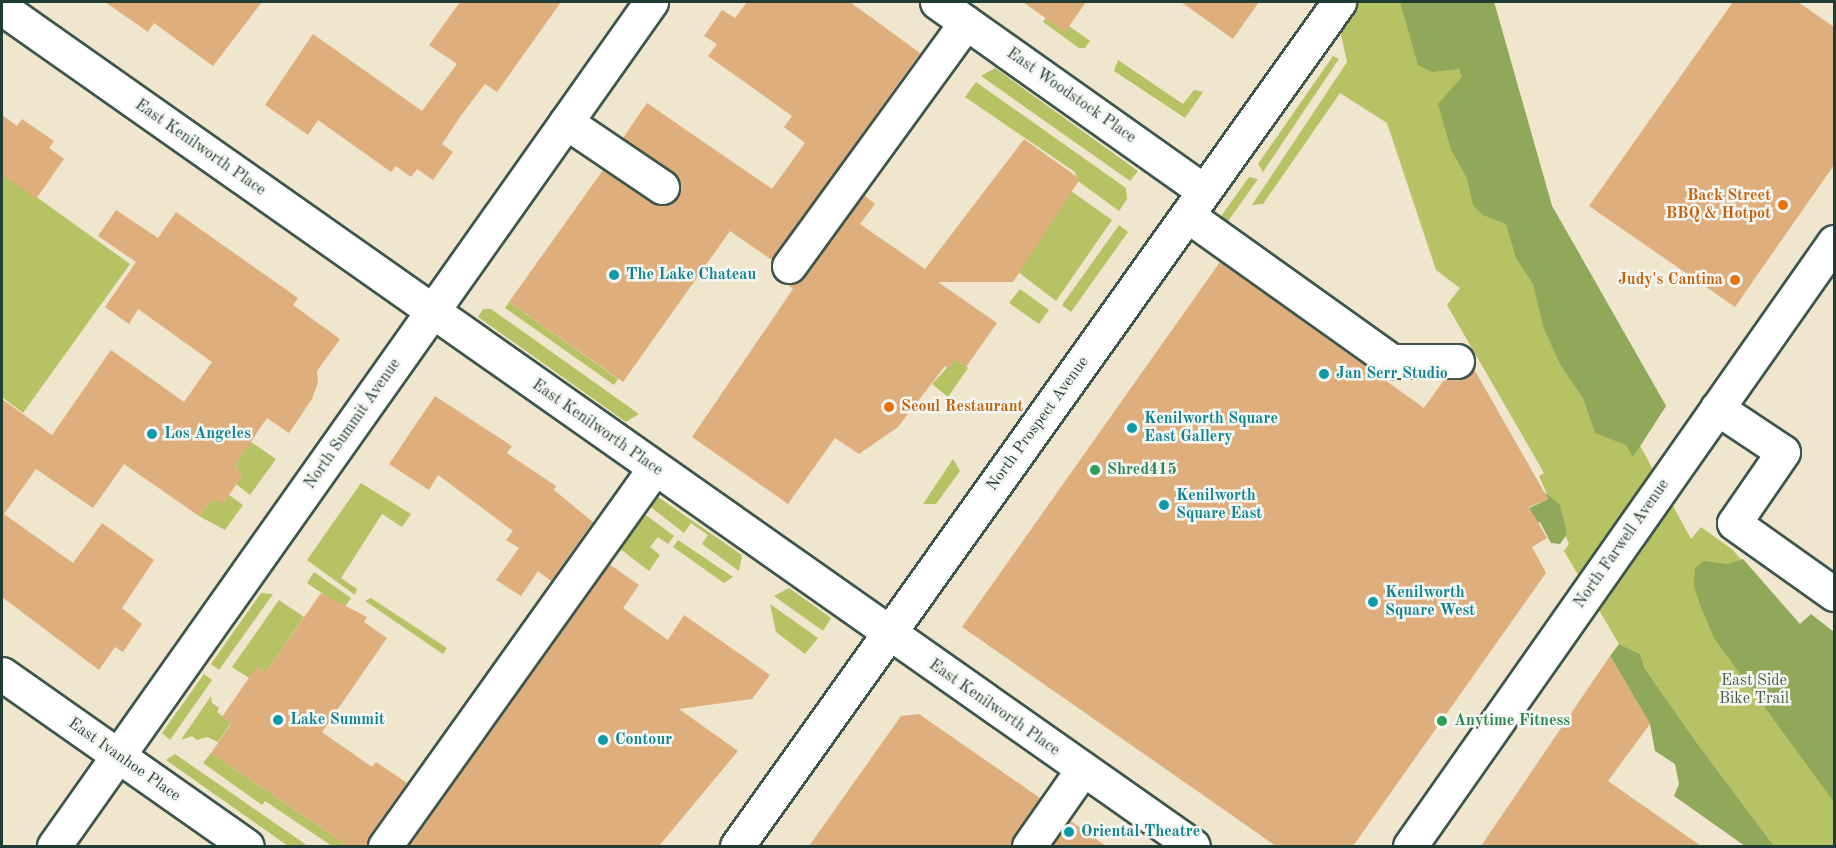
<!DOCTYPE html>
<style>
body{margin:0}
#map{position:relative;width:1836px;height:848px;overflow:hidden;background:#efe6cd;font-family:"Old Standard TT",serif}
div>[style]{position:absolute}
.green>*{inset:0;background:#b6c264}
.forest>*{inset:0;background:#90a85a}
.building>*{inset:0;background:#deaf7d}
.roads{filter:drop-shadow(2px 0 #3e564b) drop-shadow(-2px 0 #3e564b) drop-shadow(0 2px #3e564b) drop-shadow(0 -2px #3e564b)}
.minor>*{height:33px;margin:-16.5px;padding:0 16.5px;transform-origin:16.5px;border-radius:16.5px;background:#fff}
.major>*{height:33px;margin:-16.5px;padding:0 16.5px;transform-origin:16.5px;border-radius:16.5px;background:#fff}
.dots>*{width:16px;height:16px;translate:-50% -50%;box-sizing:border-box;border:3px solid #f6f6f2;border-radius:50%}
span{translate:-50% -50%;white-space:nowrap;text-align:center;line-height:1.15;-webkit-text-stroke:5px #f6f6f2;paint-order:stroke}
.street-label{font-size:16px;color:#1f3d34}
.food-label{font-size:16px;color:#c56008;font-weight:700}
.right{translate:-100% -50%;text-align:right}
.left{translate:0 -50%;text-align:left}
.culture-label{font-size:16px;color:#0d838f;font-weight:700}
.leisure-label{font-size:16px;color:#27864d;font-weight:700}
.park-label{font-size:16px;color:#455e40}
.frame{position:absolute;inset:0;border:3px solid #1f3d34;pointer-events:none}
</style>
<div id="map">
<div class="green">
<div style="clip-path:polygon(1334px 2px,1494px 2px,1552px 206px,1666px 406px,1640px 446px,1643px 451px,1691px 539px,1701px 527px,1733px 550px,1834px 669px,1834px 846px,1774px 846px,1697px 743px,1645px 669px,1640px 654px,1619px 644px,1564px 551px,1569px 544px,1539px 476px,1544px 473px,1447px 305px,1460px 288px,1436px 270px,1387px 123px,1340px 93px,1263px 204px,1252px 205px,1347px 62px)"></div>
<div style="clip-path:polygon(1046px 18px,1069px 26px,1090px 41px,1085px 48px,1079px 48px,1043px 22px)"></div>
<div style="clip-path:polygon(1333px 56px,1339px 59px,1263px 172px,1258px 164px)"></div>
<div style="clip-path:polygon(1118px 60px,1183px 104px,1194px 90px,1203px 92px,1185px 118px,1114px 71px)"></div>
<div style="clip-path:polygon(995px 68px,1138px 171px,1130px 181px,981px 76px)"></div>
<div style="clip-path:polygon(976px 82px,1126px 188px,1127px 199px,1119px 211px,1078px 181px,1075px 172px,965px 97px)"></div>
<div style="clip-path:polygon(3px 173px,130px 264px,23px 413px,2px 397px)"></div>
<div style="clip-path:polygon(1249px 177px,1258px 179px,1226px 224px,1219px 219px)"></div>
<div style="clip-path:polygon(1071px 191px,1112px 220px,1056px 301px,1017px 271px)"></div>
<div style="clip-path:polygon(1119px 225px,1128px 232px,1071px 312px,1062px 305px)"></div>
<div style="clip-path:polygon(1020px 289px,1049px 310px,1039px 324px,1009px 303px)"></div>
<div style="clip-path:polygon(509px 302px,618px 379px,614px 385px,505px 308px)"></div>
<div style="clip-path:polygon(483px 309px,491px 309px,639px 414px,626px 422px,478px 317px)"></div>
<div style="clip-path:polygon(955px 359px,968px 368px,948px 397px,932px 384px)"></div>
<div style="clip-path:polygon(245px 438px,276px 459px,250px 495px,236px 484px,242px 476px,235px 465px)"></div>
<div style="clip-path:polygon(953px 459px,960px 471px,936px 504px,923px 504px)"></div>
<div style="clip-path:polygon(361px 483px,411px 514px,402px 527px,382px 514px,341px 578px,357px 589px,355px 595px,307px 560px)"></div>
<div style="clip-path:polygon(229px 495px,243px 505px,225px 530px,199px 516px,210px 501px,213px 503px,216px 498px,223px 503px)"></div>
<div style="clip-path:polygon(658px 497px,742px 555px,739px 571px,702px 544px,708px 535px,691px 523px,684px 533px,648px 505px)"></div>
<div style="clip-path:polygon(642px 512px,674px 536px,668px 544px,658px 537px,650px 547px,660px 555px,649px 571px,619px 548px)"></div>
<div style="clip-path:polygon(678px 540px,733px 577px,724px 583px,673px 547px)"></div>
<div style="clip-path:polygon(314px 572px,351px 598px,344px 608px,307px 583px)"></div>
<div style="clip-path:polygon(789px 588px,831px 618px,823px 631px,774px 596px)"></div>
<div style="clip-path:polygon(261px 593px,273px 594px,219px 670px,211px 664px)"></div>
<div style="clip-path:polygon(371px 598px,447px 648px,443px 654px,365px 601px)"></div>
<div style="clip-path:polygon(279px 600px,304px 617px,266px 672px,249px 678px,232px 667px)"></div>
<div style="clip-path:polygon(770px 604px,818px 638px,805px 654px,776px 632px)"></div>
<div style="clip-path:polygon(204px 674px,212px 680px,170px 740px,162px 733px)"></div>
<div style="clip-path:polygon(211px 696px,212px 703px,219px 708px,217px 712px,231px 723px,218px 742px,207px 737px,197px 740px,192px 736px,181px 740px)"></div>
<div style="clip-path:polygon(211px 753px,348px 846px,332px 846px,265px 801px,262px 805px,203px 763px)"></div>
<div style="clip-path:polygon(175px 754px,308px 846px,288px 846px,166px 760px)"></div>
</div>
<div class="forest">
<div style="clip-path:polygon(1400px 2px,1494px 2px,1552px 206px,1666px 406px,1633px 457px,1626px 445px,1595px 433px,1583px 398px,1561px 366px,1544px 329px,1533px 284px,1516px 258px,1506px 224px,1483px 215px,1473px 205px,1467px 178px,1451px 150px,1438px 104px,1462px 77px,1459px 69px,1432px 72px,1418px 65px)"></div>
<div style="clip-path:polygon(1544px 492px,1560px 505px,1567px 534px,1560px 544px,1551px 543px,1540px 522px,1523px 530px,1515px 515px,1548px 499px)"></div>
<div style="clip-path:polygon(1743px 559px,1800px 624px,1811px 614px,1834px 632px,1834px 802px,1714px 638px,1700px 605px,1694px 586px,1695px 568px,1704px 561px,1727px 564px)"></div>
<div style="clip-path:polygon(1619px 644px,1640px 654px,1645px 669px,1697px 743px,1774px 846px,1745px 846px,1674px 796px,1679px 784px,1675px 764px,1655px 751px,1650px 724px,1610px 656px)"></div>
</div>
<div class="building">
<div style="clip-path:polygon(105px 2px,262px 2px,213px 66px,154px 23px,148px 32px)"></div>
<div style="clip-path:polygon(460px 2px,561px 2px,497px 92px,485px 84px,462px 114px,442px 144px,453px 152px,433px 180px,417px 169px,411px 177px,396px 166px,391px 172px,318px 120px,308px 135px,265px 105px,313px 34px,422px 111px,457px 64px,429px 45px)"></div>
<div style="clip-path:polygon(747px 2px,850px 2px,920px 53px,772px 260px,730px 231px,623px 382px,509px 302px,603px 170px,652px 203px,661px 206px,677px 198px,681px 188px,673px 172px,623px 138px,647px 103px,772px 189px,805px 143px,784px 127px,792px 116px,708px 56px,717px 44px,704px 36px,722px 10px,735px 18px)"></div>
<div style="clip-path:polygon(1023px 2px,1086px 2px,1065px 32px)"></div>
<div style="clip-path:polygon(1181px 2px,1259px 2px,1233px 39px)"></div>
<div style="clip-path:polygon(1733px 2px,1798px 2px,1834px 27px,1834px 165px,1735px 307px,1589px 206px)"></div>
<div style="clip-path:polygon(2px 115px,17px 126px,22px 119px,54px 141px,49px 148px,64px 159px,36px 199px,2px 174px)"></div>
<div style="clip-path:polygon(1024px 139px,1080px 179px,1013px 282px,938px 282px,997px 323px,966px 367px,955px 359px,948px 369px,945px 366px,898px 427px,859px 454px,835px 438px,788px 504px,692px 437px,793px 289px,788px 285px,804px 277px,864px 195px,875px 204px,860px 224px,925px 269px)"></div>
<div style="clip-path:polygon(116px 210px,158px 238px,176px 212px,298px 298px,293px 305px,340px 339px,317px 371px,318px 382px,312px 399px,289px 433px,267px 418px,235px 465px,242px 476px,223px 504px,216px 498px,213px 503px,210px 501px,199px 516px,124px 464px,93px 508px,36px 469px,4px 514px,73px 563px,102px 523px,154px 560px,122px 608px,142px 624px,123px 652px,115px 647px,99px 670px,2px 597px,2px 399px,52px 435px,111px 350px,184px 402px,212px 362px,138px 309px,129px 324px,105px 307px,136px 262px,98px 236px)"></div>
<div style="clip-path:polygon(1220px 262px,1424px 408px,1444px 380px,1466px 377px,1474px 369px,1548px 499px,1529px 507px,1547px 538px,1532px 547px,1546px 573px,1353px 846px,1276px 846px,962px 627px)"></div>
<div style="clip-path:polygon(435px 396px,512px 446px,507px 453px,556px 486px,554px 490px,593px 522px,551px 581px,538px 571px,521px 596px,496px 580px,519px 548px,506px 540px,513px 531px,438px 475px,429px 490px,389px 464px)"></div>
<div style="clip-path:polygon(609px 564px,639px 585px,623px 608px,668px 640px,684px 615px,770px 675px,752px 699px,679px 709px,738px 751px,659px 846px,408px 846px)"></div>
<div style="clip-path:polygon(321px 593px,367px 617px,364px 622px,387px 638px,322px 732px,372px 767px,376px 762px,407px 783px,370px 835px,367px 846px,348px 846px,211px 753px,231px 724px,222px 717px,257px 666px,266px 672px)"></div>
<div style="clip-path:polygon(1610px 656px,1650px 724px,1608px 781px,1701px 846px,1481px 846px)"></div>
<div style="clip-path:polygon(919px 714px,1040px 798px,1014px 835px,1011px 846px,809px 846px,901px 716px)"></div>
<div style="clip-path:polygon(1070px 821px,1072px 822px,1106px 846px,1052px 846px)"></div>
</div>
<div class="roads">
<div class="minor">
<div style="left:937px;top:2px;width:327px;rotate:35.3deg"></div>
<div style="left:2px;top:8px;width:1456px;rotate:35.13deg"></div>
<div style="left:566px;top:122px;width:116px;rotate:34.1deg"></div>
<div style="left:1187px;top:215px;width:252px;rotate:35.5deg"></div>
<div style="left:1392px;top:361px;width:65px"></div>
<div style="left:789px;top:266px;width:301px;rotate:-54deg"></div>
<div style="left:1717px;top:408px;width:79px;rotate:33.7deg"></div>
<div style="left:1783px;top:452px;width:86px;rotate:124.6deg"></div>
<div style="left:1734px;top:523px;width:123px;rotate:35.4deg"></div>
<div style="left:2px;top:674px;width:299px;rotate:35.1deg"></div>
<div style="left:54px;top:846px;width:1034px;rotate:-54.73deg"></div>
<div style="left:385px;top:846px;width:463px;rotate:-54.5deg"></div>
<div style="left:1029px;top:846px;width:94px;rotate:-55deg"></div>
</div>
<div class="major">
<div style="left:737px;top:846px;width:1037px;rotate:-54.5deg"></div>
<div style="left:1410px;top:846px;width:738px;rotate:-54.93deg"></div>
</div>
</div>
<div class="dots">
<div style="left:1783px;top:205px;background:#e8710a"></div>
<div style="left:614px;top:275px;background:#0f9aa8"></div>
<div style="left:1735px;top:280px;background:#e8710a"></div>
<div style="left:1324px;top:374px;background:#0f9aa8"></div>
<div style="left:889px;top:407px;background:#e8710a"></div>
<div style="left:1132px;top:428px;background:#0f9aa8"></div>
<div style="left:152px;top:434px;background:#0f9aa8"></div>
<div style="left:1095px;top:470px;background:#2e9e5b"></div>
<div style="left:1164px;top:505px;background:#0f9aa8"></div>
<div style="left:1373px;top:602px;background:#0f9aa8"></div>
<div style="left:278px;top:720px;background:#0f9aa8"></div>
<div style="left:1442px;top:721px;background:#2e9e5b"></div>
<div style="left:603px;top:740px;background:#0f9aa8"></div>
<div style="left:1069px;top:832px;background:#0f9aa8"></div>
</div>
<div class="street-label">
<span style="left:1071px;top:96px;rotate:35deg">East Woodstock Place</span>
<span style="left:200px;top:148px;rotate:35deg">East Kenilworth Place</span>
<span style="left:353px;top:424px;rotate:-55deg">North Summit Avenue</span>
<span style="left:1038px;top:424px;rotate:-54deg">North Prospect Avenue</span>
<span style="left:597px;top:428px;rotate:35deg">East Kenilworth Place</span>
<span style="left:1622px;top:544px;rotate:-55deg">North Farwell Avenue</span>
<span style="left:994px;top:708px;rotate:35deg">East Kenilworth Place</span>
<span style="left:124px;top:760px;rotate:35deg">East Ivanhoe Place</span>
</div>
<div class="food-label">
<span class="right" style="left:1771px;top:205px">Back Street<br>BBQ &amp; Hotpot</span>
<span class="right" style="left:1723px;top:280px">Judy's Cantina</span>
<span class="left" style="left:901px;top:407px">Seoul Restaurant</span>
</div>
<div class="culture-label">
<span class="left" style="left:626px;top:275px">The Lake Chateau</span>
<span class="left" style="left:1336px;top:374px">Jan Serr Studio</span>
<span class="left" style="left:1144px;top:428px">Kenilworth Square<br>East Gallery</span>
<span class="left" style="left:164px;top:434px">Los Angeles</span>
<span class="left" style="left:1176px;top:505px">Kenilworth<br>Square East</span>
<span class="left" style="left:1385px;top:602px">Kenilworth<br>Square West</span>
<span class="left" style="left:290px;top:720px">Lake Summit</span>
<span class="left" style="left:615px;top:740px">Contour</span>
<span class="left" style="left:1081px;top:832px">Oriental Theatre</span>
</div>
<div class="leisure-label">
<span class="left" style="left:1107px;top:470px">Shred415</span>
<span class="left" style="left:1454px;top:721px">Anytime Fitness</span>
</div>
<div class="park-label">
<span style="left:1754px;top:690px">East Side<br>Bike Trail</span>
</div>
<div class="frame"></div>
</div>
